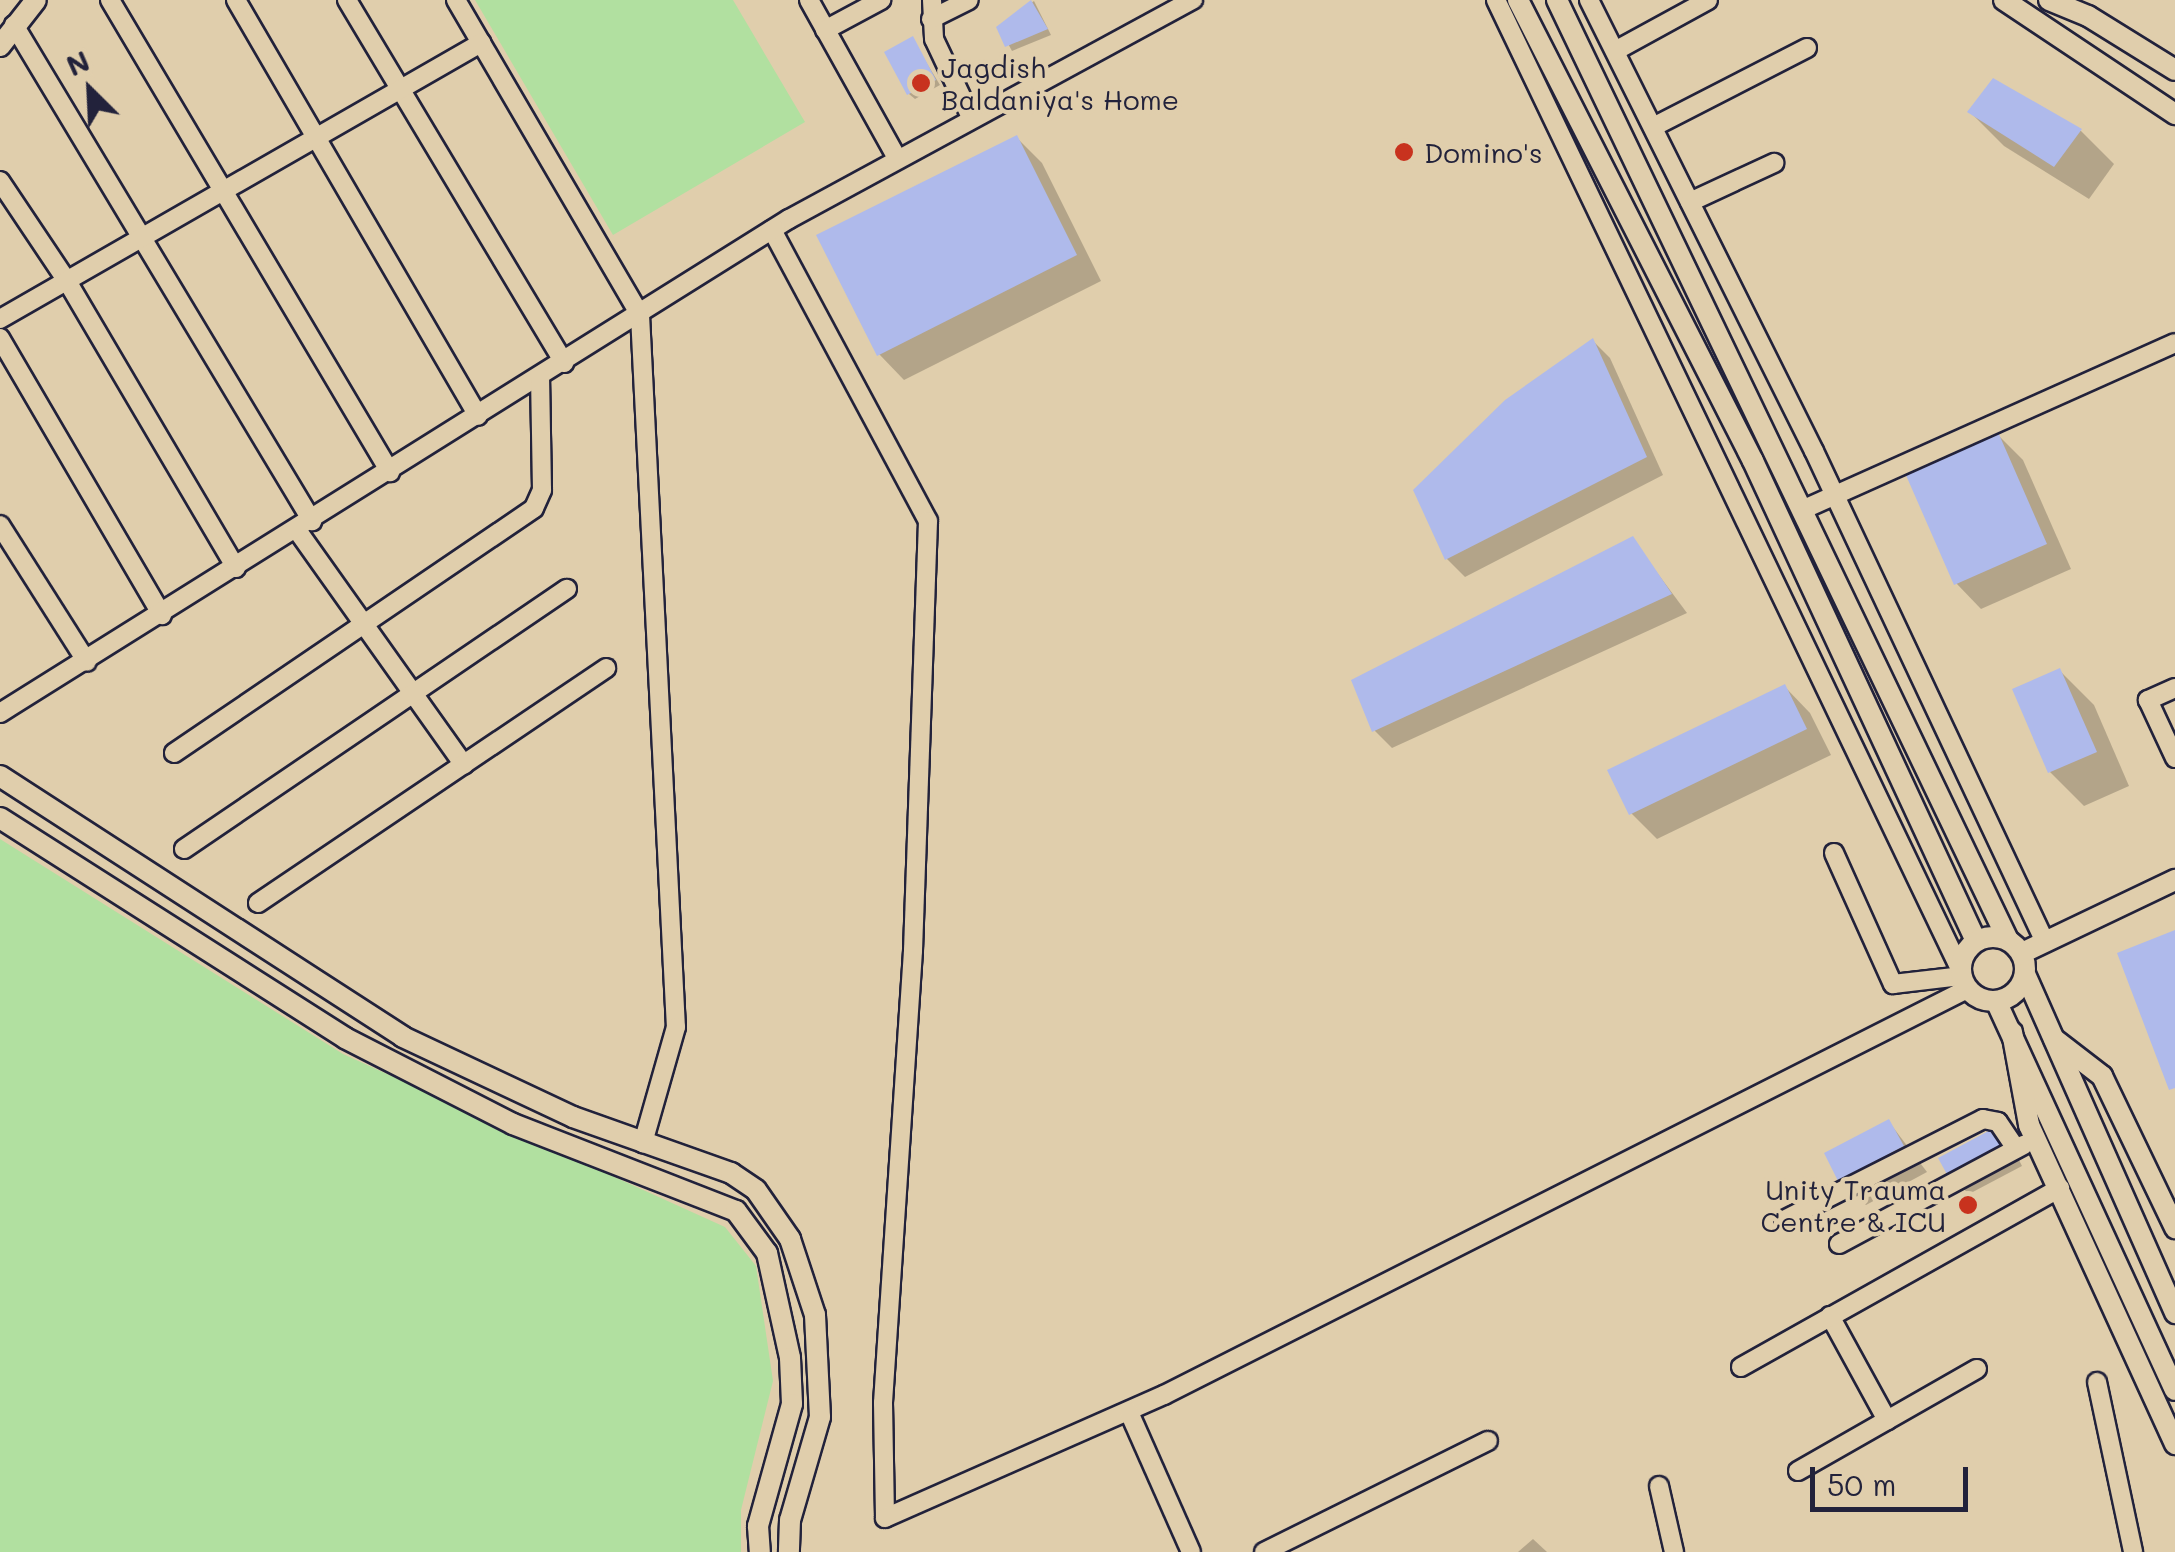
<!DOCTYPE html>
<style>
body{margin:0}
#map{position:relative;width:2175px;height:1552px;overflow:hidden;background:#e0ceac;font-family:Mali,sans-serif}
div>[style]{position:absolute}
.green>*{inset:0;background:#b1e0a0}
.shadow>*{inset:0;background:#0003}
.building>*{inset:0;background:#afbaeb}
.roads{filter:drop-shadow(2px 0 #22223b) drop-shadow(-2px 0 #22223b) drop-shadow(0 2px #22223b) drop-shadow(0 -2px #22223b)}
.minor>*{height:18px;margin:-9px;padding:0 9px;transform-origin:9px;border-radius:9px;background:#e0ceac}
.tertiary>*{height:20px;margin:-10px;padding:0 10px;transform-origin:10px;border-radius:10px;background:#e0ceac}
.tertiary>.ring{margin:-10px;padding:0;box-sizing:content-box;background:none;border:20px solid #e0ceac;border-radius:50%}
.dots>*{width:28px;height:28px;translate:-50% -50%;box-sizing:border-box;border:5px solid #e0ceac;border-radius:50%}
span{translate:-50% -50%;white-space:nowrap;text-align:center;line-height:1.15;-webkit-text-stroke:9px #e0ceac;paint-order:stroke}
.poi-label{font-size:28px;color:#22223b}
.left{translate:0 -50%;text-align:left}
.right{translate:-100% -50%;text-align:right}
.north{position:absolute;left:40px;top:40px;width:100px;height:100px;-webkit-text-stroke:8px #e0ceac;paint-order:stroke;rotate:336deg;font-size:28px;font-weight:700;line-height:40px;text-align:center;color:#22223b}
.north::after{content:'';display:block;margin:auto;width:35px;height:45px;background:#22223b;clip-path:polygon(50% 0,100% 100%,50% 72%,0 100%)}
.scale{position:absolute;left:1810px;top:1467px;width:158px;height:45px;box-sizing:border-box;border:5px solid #22223b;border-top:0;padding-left:12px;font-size:30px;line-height:35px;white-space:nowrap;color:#22223b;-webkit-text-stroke:8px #e0ceac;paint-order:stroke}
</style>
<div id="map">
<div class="green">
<div style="clip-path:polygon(475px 0,733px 0,805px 122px,613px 235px)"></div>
<div style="clip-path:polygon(0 839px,343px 1054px,725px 1227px,756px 1266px,773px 1381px,741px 1510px,741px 1552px,0 1552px)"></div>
</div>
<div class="shadow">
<div style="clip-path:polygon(1034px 1px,1051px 35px,1012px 51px,999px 27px)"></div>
<div style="clip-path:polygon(912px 39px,940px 85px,915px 99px,909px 94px)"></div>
<div style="clip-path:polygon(1970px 112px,2081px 131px,2114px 164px,2089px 199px,2004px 146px)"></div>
<div style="clip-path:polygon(1017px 138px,1042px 163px,1101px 281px,904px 380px,879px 354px)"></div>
<div style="clip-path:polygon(1593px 341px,1610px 358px,1663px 475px,1465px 577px,1447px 559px,1416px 490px)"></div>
<div style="clip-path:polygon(1998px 435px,2023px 460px,2071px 569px,1981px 609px,1956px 583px)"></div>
<div style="clip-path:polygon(1632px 539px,1687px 613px,1392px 748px,1375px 731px,1354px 681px)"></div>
<div style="clip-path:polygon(2060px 671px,2094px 705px,2129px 786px,2084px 806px,2050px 772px)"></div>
<div style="clip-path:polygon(1785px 687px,1810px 713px,1831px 755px,1657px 839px,1631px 813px)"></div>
<div style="clip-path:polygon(1889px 1122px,1927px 1172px,1866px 1205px,1840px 1179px)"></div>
<div style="clip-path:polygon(2013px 1148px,2022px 1166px,1969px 1194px,1951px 1177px)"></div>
<div style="clip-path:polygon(1533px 1539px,1547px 1552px,1518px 1552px)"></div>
</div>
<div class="building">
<div style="clip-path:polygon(1031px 0,1048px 29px,1005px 47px,996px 27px)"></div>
<div style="clip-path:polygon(913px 36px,936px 80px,907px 95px,884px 52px)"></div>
<div style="clip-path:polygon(1993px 78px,2082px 129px,2054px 167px,1967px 112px)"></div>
<div style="clip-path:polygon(1017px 135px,1077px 255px,877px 356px,816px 235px)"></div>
<div style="clip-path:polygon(1593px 338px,1647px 457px,1445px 560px,1413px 490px,1505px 400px)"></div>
<div style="clip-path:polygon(1998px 432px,2047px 544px,1954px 585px,1905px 473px)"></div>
<div style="clip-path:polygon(1633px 536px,1672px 594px,1372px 732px,1351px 680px)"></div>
<div style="clip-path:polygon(2060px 668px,2097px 752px,2048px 773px,2012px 689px)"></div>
<div style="clip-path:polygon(1785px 684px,1807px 729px,1629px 815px,1607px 770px)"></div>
<div style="clip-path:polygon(2175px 930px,2175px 1088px,2169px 1090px,2117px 953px)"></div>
<div style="clip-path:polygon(1889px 1119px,1904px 1146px,1838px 1181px,1824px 1153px)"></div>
<div style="clip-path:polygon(1996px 1127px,2006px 1148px,1949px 1178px,1938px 1158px)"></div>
</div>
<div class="roads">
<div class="minor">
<div style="left:110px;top:0;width:549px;rotate:59.32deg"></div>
<div style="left:236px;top:0;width:481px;rotate:59.8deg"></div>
<div style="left:347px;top:0;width:423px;rotate:59.1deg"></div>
<div style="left:456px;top:0;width:365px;rotate:59.7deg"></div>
<div style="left:640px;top:315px;width:713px;rotate:87.11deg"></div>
<div style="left:676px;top:1027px;width:121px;rotate:105.9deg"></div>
<div style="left:809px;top:0;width:181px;rotate:60.9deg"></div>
<div style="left:932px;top:0;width:39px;rotate:87deg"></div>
<div style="left:934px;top:39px;width:84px;rotate:64.7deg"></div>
<div style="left:1496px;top:0;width:1074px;rotate:64.41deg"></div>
<div style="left:1589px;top:0;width:504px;rotate:63.49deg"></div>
<div style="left:1814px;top:451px;width:543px;rotate:64.8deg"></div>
<div style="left:931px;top:19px;width:42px;rotate:-26.6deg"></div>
<div style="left:14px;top:25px;width:579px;rotate:59deg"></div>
<div style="left:825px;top:30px;width:64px;rotate:-28.2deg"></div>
<div style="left:1615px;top:51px;width:106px;rotate:-28.7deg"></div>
<div style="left:1653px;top:127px;width:173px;rotate:-27.2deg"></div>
<div style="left:0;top:181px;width:120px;rotate:56.2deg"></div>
<div style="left:67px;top:281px;width:333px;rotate:59.5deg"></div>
<div style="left:1690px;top:202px;width:93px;rotate:-24.9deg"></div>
<div style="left:772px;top:230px;width:330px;rotate:61.8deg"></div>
<div style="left:928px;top:521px;width:430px;rotate:92deg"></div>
<div style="left:913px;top:951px;width:453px;rotate:93.8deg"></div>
<div style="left:883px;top:1403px;width:115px;rotate:89deg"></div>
<div style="left:885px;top:1518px;width:305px;rotate:-23.8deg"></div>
<div style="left:1164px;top:1395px;width:900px;rotate:-26.82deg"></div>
<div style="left:0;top:319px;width:555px;rotate:-29.85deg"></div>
<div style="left:0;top:338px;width:321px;rotate:59.7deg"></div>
<div style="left:1804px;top:509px;width:406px;rotate:-24.1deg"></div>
<div style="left:0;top:525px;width:162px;rotate:57.6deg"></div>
<div style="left:297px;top:530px;width:288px;rotate:54.6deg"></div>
<div style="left:2175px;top:688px;width:30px;rotate:156deg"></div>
<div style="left:2148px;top:700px;width:64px;rotate:65deg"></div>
<div style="left:0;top:713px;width:931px;rotate:-32.05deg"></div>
<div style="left:789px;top:219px;width:460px;rotate:-28.5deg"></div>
<div style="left:174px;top:753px;width:435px;rotate:-34.2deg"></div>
<div style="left:534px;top:508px;width:20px;rotate:-66deg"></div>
<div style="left:542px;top:490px;width:113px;rotate:-91deg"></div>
<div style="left:184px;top:849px;width:463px;rotate:-34.2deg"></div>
<div style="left:1834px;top:853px;width:144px;rotate:65.8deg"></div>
<div style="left:1893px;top:984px;width:68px;rotate:-6.7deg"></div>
<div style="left:258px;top:903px;width:420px;rotate:-34deg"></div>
<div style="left:1784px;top:1220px;width:223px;rotate:-26.9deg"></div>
<div style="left:1983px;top:1119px;width:15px;rotate:11deg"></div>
<div style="left:1998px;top:1122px;width:32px;rotate:56deg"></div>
<div style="left:1839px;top:1244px;width:210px;rotate:-28.2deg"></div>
<div style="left:1830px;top:1316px;width:119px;rotate:61.3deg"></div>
<div style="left:1741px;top:1367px;width:366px;rotate:-29.3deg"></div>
<div style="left:2097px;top:1382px;width:174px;rotate:78deg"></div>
<div style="left:1129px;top:1412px;width:153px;rotate:66.1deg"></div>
<div style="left:1798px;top:1471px;width:206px;rotate:-29.7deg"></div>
<div style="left:1659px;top:1486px;width:68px;rotate:77.2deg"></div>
<div style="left:1264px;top:1552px;width:250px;rotate:-26.4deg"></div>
</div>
<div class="tertiary">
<div style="left:1518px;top:0;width:517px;rotate:62.99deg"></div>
<div style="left:1753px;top:461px;width:529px;rotate:65.08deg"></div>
<div style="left:1557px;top:0;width:1043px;rotate:64.37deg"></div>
<div style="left:2004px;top:0;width:206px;rotate:33.7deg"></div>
<div style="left:2049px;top:0;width:42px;rotate:22.3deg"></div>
<div style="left:2088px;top:16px;width:102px;rotate:31.8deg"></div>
<div style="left:0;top:46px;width:58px;rotate:-52deg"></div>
<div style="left:0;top:776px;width:480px;rotate:32.9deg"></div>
<div style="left:403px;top:1037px;width:188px;rotate:25.2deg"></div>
<div style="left:573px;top:1117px;width:168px;rotate:19.5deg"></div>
<div style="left:731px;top:1173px;width:30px;rotate:34deg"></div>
<div style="left:756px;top:1190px;width:60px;rotate:55.2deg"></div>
<div style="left:790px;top:1239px;width:80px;rotate:71.8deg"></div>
<div style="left:815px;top:1315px;width:102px;rotate:87.2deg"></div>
<div style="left:820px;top:1417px;width:107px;rotate:106.2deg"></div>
<div style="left:790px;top:1520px;width:32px;rotate:92deg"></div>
<div style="left:0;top:818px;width:409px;rotate:32.5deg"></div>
<div style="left:345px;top:1038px;width:189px;rotate:27.1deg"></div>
<div style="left:513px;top:1124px;width:239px;rotate:21.3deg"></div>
<div style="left:736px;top:1211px;width:52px;rotate:53.6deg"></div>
<div style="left:767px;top:1253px;width:107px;rotate:77.6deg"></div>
<div style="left:790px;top:1358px;width:46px;rotate:87.5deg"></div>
<div style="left:792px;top:1404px;width:127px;rotate:105.6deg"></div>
<div style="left:758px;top:1526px;width:26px;rotate:86deg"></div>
<div class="ring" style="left:1961px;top:937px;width:44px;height:44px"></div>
<div style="left:2022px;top:953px;width:170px;rotate:-25.5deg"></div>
<div style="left:2025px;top:974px;width:371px;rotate:66.1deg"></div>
<div style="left:1996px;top:1001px;width:428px;rotate:65.3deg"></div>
<div style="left:2012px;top:1032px;width:95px;rotate:79.6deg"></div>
<div style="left:2029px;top:1125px;width:351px;rotate:65.4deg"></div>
<div style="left:2054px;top:1039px;width:61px;rotate:37.6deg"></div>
<div style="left:2102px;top:1076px;width:169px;rotate:64.3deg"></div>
</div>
</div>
<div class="dots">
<div style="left:921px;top:83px;background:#c8321e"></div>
<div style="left:1404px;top:152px;background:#c8321e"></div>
<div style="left:1968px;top:1205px;background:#c8321e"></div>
</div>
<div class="poi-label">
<span class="left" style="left:941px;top:83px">Jagdish<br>Baldaniya's Home</span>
<span class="left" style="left:1424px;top:152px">Domino's</span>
<span class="right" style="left:1946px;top:1205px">Unity Trauma<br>Centre &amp; ICU</span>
</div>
<div class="north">N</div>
<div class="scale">50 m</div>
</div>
